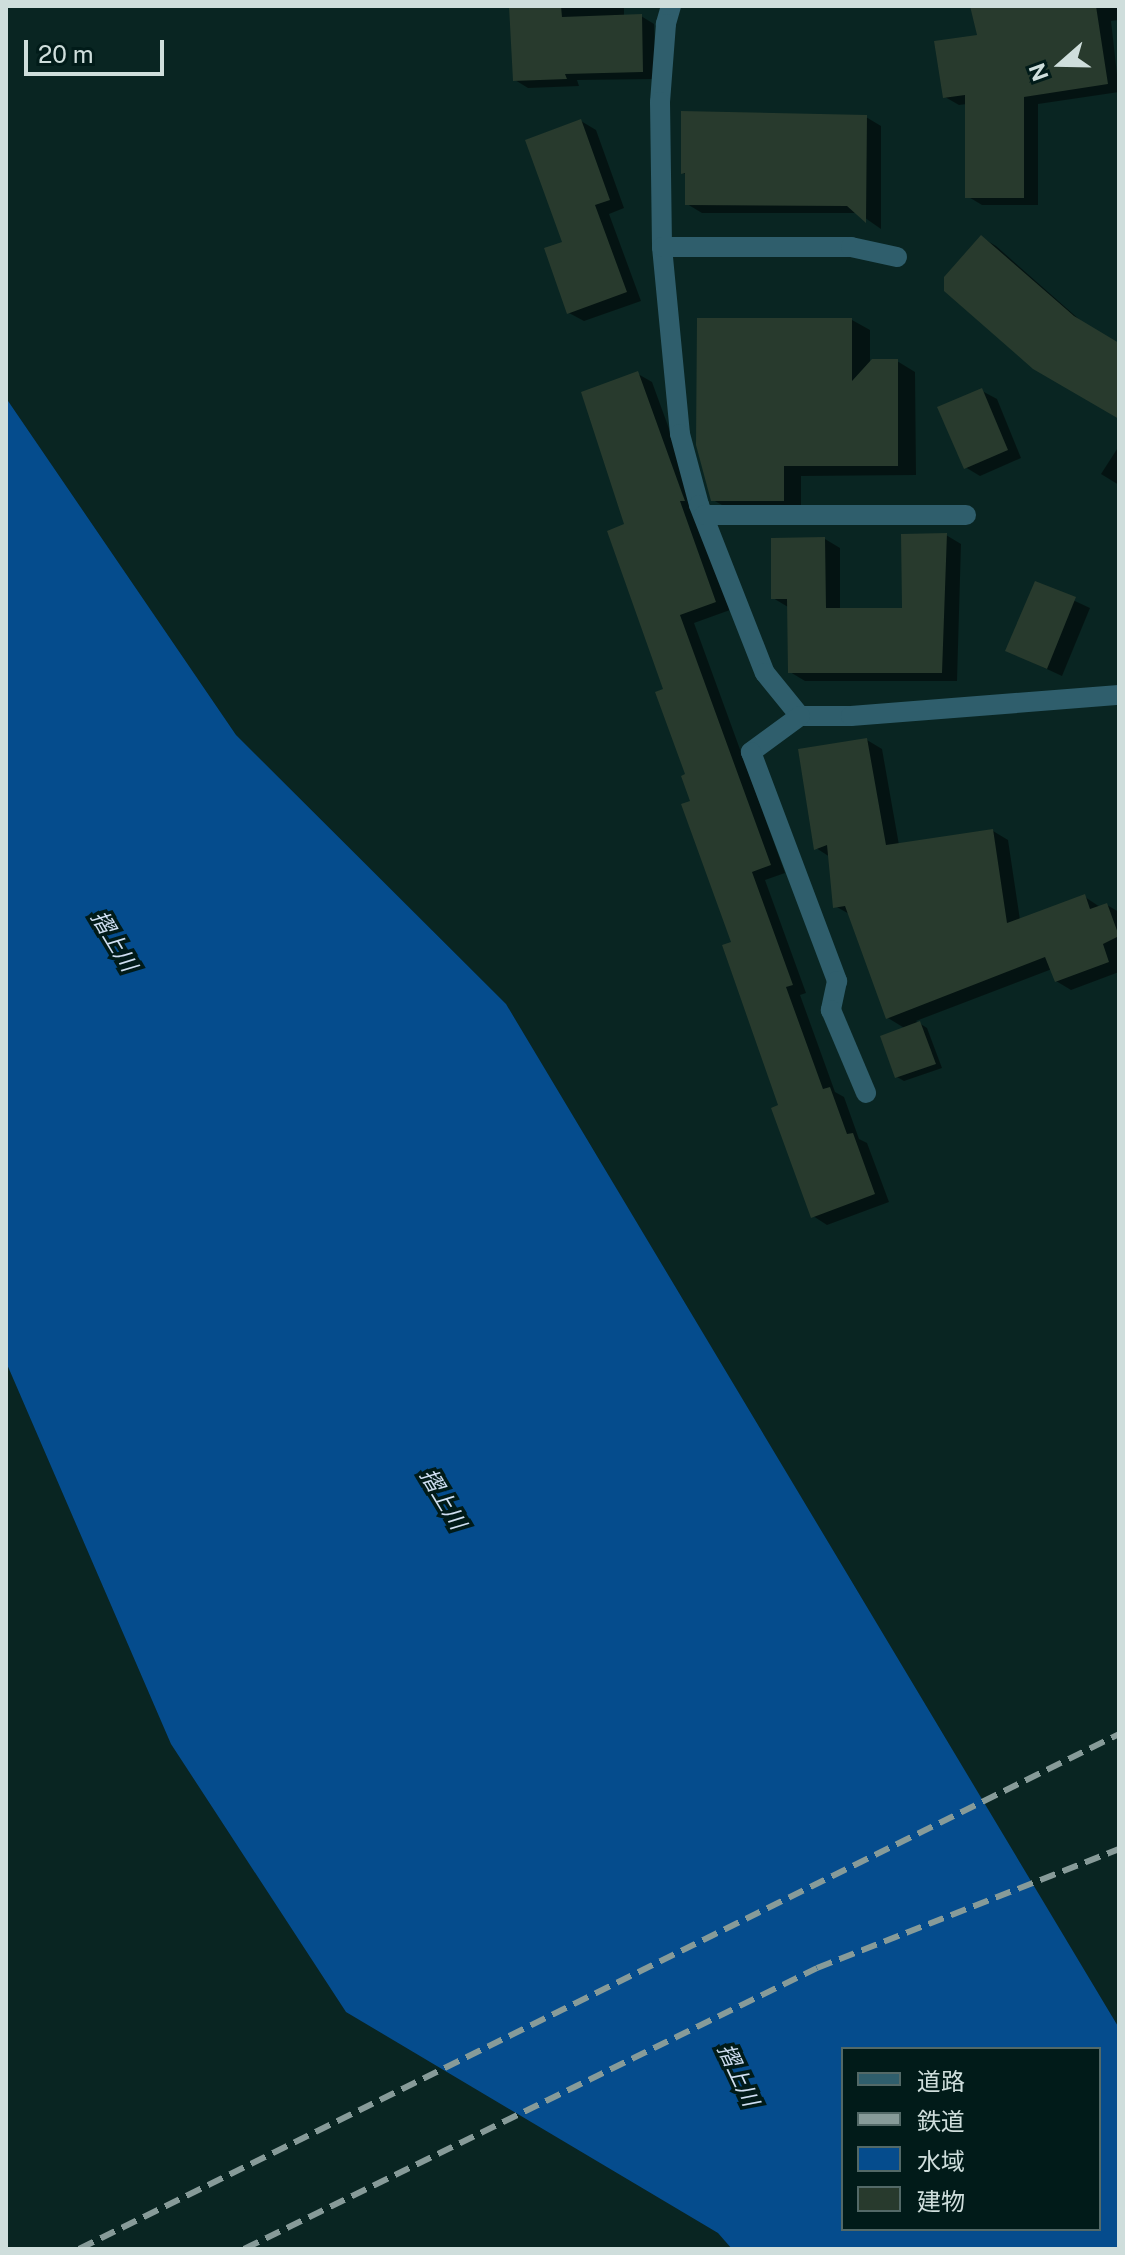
<!DOCTYPE html>
<meta charset="utf-8">
<style>
body{margin:0}
#map{position:relative;width:1125px;height:2255px;overflow:hidden;background:#092522;font-family:"Public Sans","Noto Sans JP",sans-serif}
div>[style]{position:absolute}
.water>*{inset:0;background:#054c8d}
.shadow>*{inset:0;background:#0007}
.building>*{inset:0;background:#283a2d}
.minor>*{height:20px;margin:-10px;padding:0 10px;transform-origin:10px;border-radius:10px;background:#2f5e6c}
.rail>*{height:6px;margin-top:-3px;transform-origin:0;background:repeating-linear-gradient(90deg,#879b99 0 16px,transparent 0 24px)}
span{translate:-50% -50%;white-space:nowrap;text-align:center;line-height:1.15;-webkit-text-stroke:7px #011b19;paint-order:stroke}
.water-label{font-size:22px;color:#d1e0f3;font-style:italic}
.frame{position:absolute;inset:0;border:8px solid #cfdedc;pointer-events:none}
.legend{position:absolute;left:841px;top:2047px;width:260px;height:184px;box-sizing:border-box;background:#011b19;border:2px solid #536967;margin:0;padding:10px 14px;list-style:none;font-size:24px;color:#cfdedc}
.legend li{display:flex;align-items:center;gap:16px;height:40px}
.legend b{width:40px;border:2px solid #536967}
.north{position:absolute;left:1021px;top:24px;width:80px;height:80px;-webkit-text-stroke:6px #011b19;paint-order:stroke;rotate:250deg;font-size:22px;font-weight:700;line-height:32px;text-align:center;color:#cfdedc}
.north::after{content:'';display:block;margin:auto;width:28px;height:36px;background:#cfdedc;clip-path:polygon(50% 0,100% 100%,50% 72%,0 100%)}
.scale{position:absolute;left:24px;top:40px;width:140px;height:36px;box-sizing:border-box;border:4px solid #cfdedc;border-top:0;padding-left:10px;font-size:24px;line-height:28px;white-space:nowrap;color:#cfdedc;-webkit-text-stroke:6px #011b19;paint-order:stroke}
</style>
<div id="map">
<div class="water">
<div style="clip-path:polygon(evenodd,6px 398px,236px 735px,506px 1004px,1119px 2028px,1119px 2249px,732px 2249px,718px 2233px,346px 2012px,171px 1744px,6px 1362px,6px 398px,843px 2049px,1099px 2049px,1099px 2229px,843px 2229px,843px 2049px)"></div>
</div>
<div class="shadow">
<div style="clip-path:polygon(511px 6px,624px 6px,624px 17px,641px 16px,654px 24px,656px 79px,577px 80px,579px 86px,528px 88px,515px 80px)"></div>
<div style="clip-path:polygon(972px 6px,1119px 6px,1119px 20px,1111px 21px,1119px 92px,1038px 104px,1038px 205px,982px 205px,967px 196px,967px 104px,959px 105px,945px 97px,979px 36px)"></div>
<div style="clip-path:polygon(866px 117px,881px 126px,881px 229px,858px 213px,702px 213px,687px 204px,687px 175px,683px 173px)"></div>
<div style="clip-path:polygon(581px 121px,596px 130px,624px 208px,609px 214px,641px 301px,584px 321px,569px 313px,564px 243px)"></div>
<div style="clip-path:polygon(981px 237px,996px 246px,1089px 328px,1119px 345px,1119px 407px)"></div>
<div style="clip-path:polygon(852px 320px,870px 330px,870px 361px,897px 361px,915px 372px,916px 475px,801px 476px,801px 510px,731px 510px,713px 500px)"></div>
<div style="clip-path:polygon(638px 374px,652px 382px,696px 503px,730px 610px,694px 623px,785px 873px,765px 880px,806px 993px,800px 995px,835px 1092px,844px 1097px,859px 1139px,867px 1143px,889px 1202px,827px 1225px,813px 1216px,693px 802px,627px 526px)"></div>
<div style="clip-path:polygon(982px 391px,997px 399px,1021px 458px,980px 476px,965px 467px)"></div>
<div style="clip-path:polygon(1119px 446px,1119px 485px,1101px 474px)"></div>
<div style="clip-path:polygon(946px 535px,961px 544px,957px 681px,805px 681px,790px 672px,788px 607px,773px 598px,825px 539px,840px 548px,840px 610px,904px 610px)"></div>
<div style="clip-path:polygon(1036px 583px,1090px 608px,1062px 676px,1008px 651px)"></div>
<div style="clip-path:polygon(867px 740px,882px 749px,899px 845px,993px 831px,1008px 840px,1020px 920px,1085px 897px,1100px 907px,1107px 905px,1119px 912px,1119px 972px,1071px 990px,1056px 981px,1052px 969px,916px 1021px,927px 1028px,942px 1068px,904px 1081px,897px 1077px,906px 1029px,888px 1018px,851px 915px,835px 906px,830px 857px,816px 848px)"></div>
</div>
<div class="building">
<div style="clip-path:polygon(509px 6px,561px 6px,562px 17px,642px 14px,643px 72px,565px 74px,567px 79px,513px 81px)"></div>
<div style="clip-path:polygon(970px 6px,1096px 6px,1108px 84px,1024px 97px,1024px 198px,965px 198px,965px 95px,943px 98px,934px 41px,977px 35px)"></div>
<div style="clip-path:polygon(681px 111px,867px 115px,866px 223px,847px 206px,685px 205px,685px 173px,681px 174px)"></div>
<div style="clip-path:polygon(581px 119px,610px 200px,595px 205px,627px 292px,567px 314px,544px 248px,562px 242px,525px 140px)"></div>
<div style="clip-path:polygon(981px 235px,1074px 316px,1119px 343px,1119px 419px,1033px 369px,944px 291px,944px 277px)"></div>
<div style="clip-path:polygon(697px 318px,852px 318px,852px 381px,872px 359px,898px 359px,898px 466px,784px 466px,784px 501px,711px 501px,696px 445px)"></div>
<div style="clip-path:polygon(638px 371px,682px 493px,685px 501px,680px 501px,716px 602px,680px 615px,771px 865px,752px 872px,793px 985px,786px 987px,823px 1089px,830px 1087px,847px 1134px,853px 1133px,875px 1194px,811px 1218px,771px 1108px,778px 1105px,722px 945px,731px 942px,681px 804px,690px 801px,681px 776px,685px 774px,655px 692px,663px 689px,607px 531px,624px 524px,581px 392px)"></div>
<div style="clip-path:polygon(982px 388px,1008px 450px,964px 469px,937px 407px)"></div>
<div style="clip-path:polygon(947px 533px,942px 673px,788px 673px,787px 599px,771px 599px,771px 538px,825px 537px,826px 608px,902px 608px,901px 534px)"></div>
<div style="clip-path:polygon(1035px 581px,1076px 597px,1047px 669px,1005px 651px)"></div>
<div style="clip-path:polygon(867px 738px,886px 845px,993px 829px,1007px 923px,1085px 894px,1090px 909px,1107px 903px,1119px 936px,1103px 944px,1109px 962px,1055px 982px,1045px 957px,886px 1019px,845px 906px,833px 908px,827px 845px,814px 850px,798px 749px)"></div>
<div style="clip-path:polygon(920px 1021px,936px 1064px,895px 1078px,880px 1036px)"></div>
</div>
<div class="minor">
<div style="left:671px;top:6px;width:19px;rotate:106deg"></div>
<div style="left:666px;top:24px;width:78px;rotate:94.4deg"></div>
<div style="left:660px;top:102px;width:145px;rotate:89.2deg"></div>
<div style="left:662px;top:247px;width:188px;rotate:84.5deg"></div>
<div style="left:680px;top:434px;width:73px;rotate:75deg"></div>
<div style="left:699px;top:505px;width:180px;rotate:68.6deg"></div>
<div style="left:765px;top:673px;width:55px;rotate:50.9deg"></div>
<div style="left:800px;top:716px;width:51px"></div>
<div style="left:851px;top:716px;width:269px;rotate:-4.5deg"></div>
<div style="left:662px;top:247px;width:189px"></div>
<div style="left:851px;top:247px;width:47px;rotate:12.3deg"></div>
<div style="left:704px;top:515px;width:262px"></div>
<div style="left:800px;top:716px;width:61px;rotate:143.7deg"></div>
<div style="left:751px;top:752px;width:245px;rotate:69.4deg"></div>
<div style="left:837px;top:981px;width:30px;rotate:102deg"></div>
<div style="left:831px;top:1010px;width:90px;rotate:67.1deg"></div>
</div>
<div class="rail">
<div style="left:79px;top:2249px;width:1161px;rotate:-26.34deg"></div>
<div style="left:244px;top:2249px;width:638px;rotate:-26.12deg"></div>
<div style="left:817px;top:1968px;width:325px;rotate:-21.5deg"></div>
</div>
<div class="water-label">
<span style="left:114px;top:941px;rotate:59deg">摺上川</span>
<span style="left:443px;top:1499px;rotate:59deg">摺上川</span>
<span style="left:738px;top:2075px;rotate:65deg">摺上川</span>
</div>
<div class="frame"></div>
<ul class="legend">
<li><b style="height:10px;background:#2f5e6c"></b>道路</li>
<li><b style="height:10px;background:#879b99"></b>鉄道</li>
<li><b style="height:22px;background:#054c8d"></b>水域</li>
<li><b style="height:22px;background:#283a2d"></b>建物</li>
</ul>
<div class="north">N</div>
<div class="scale">20 m</div>
</div>
